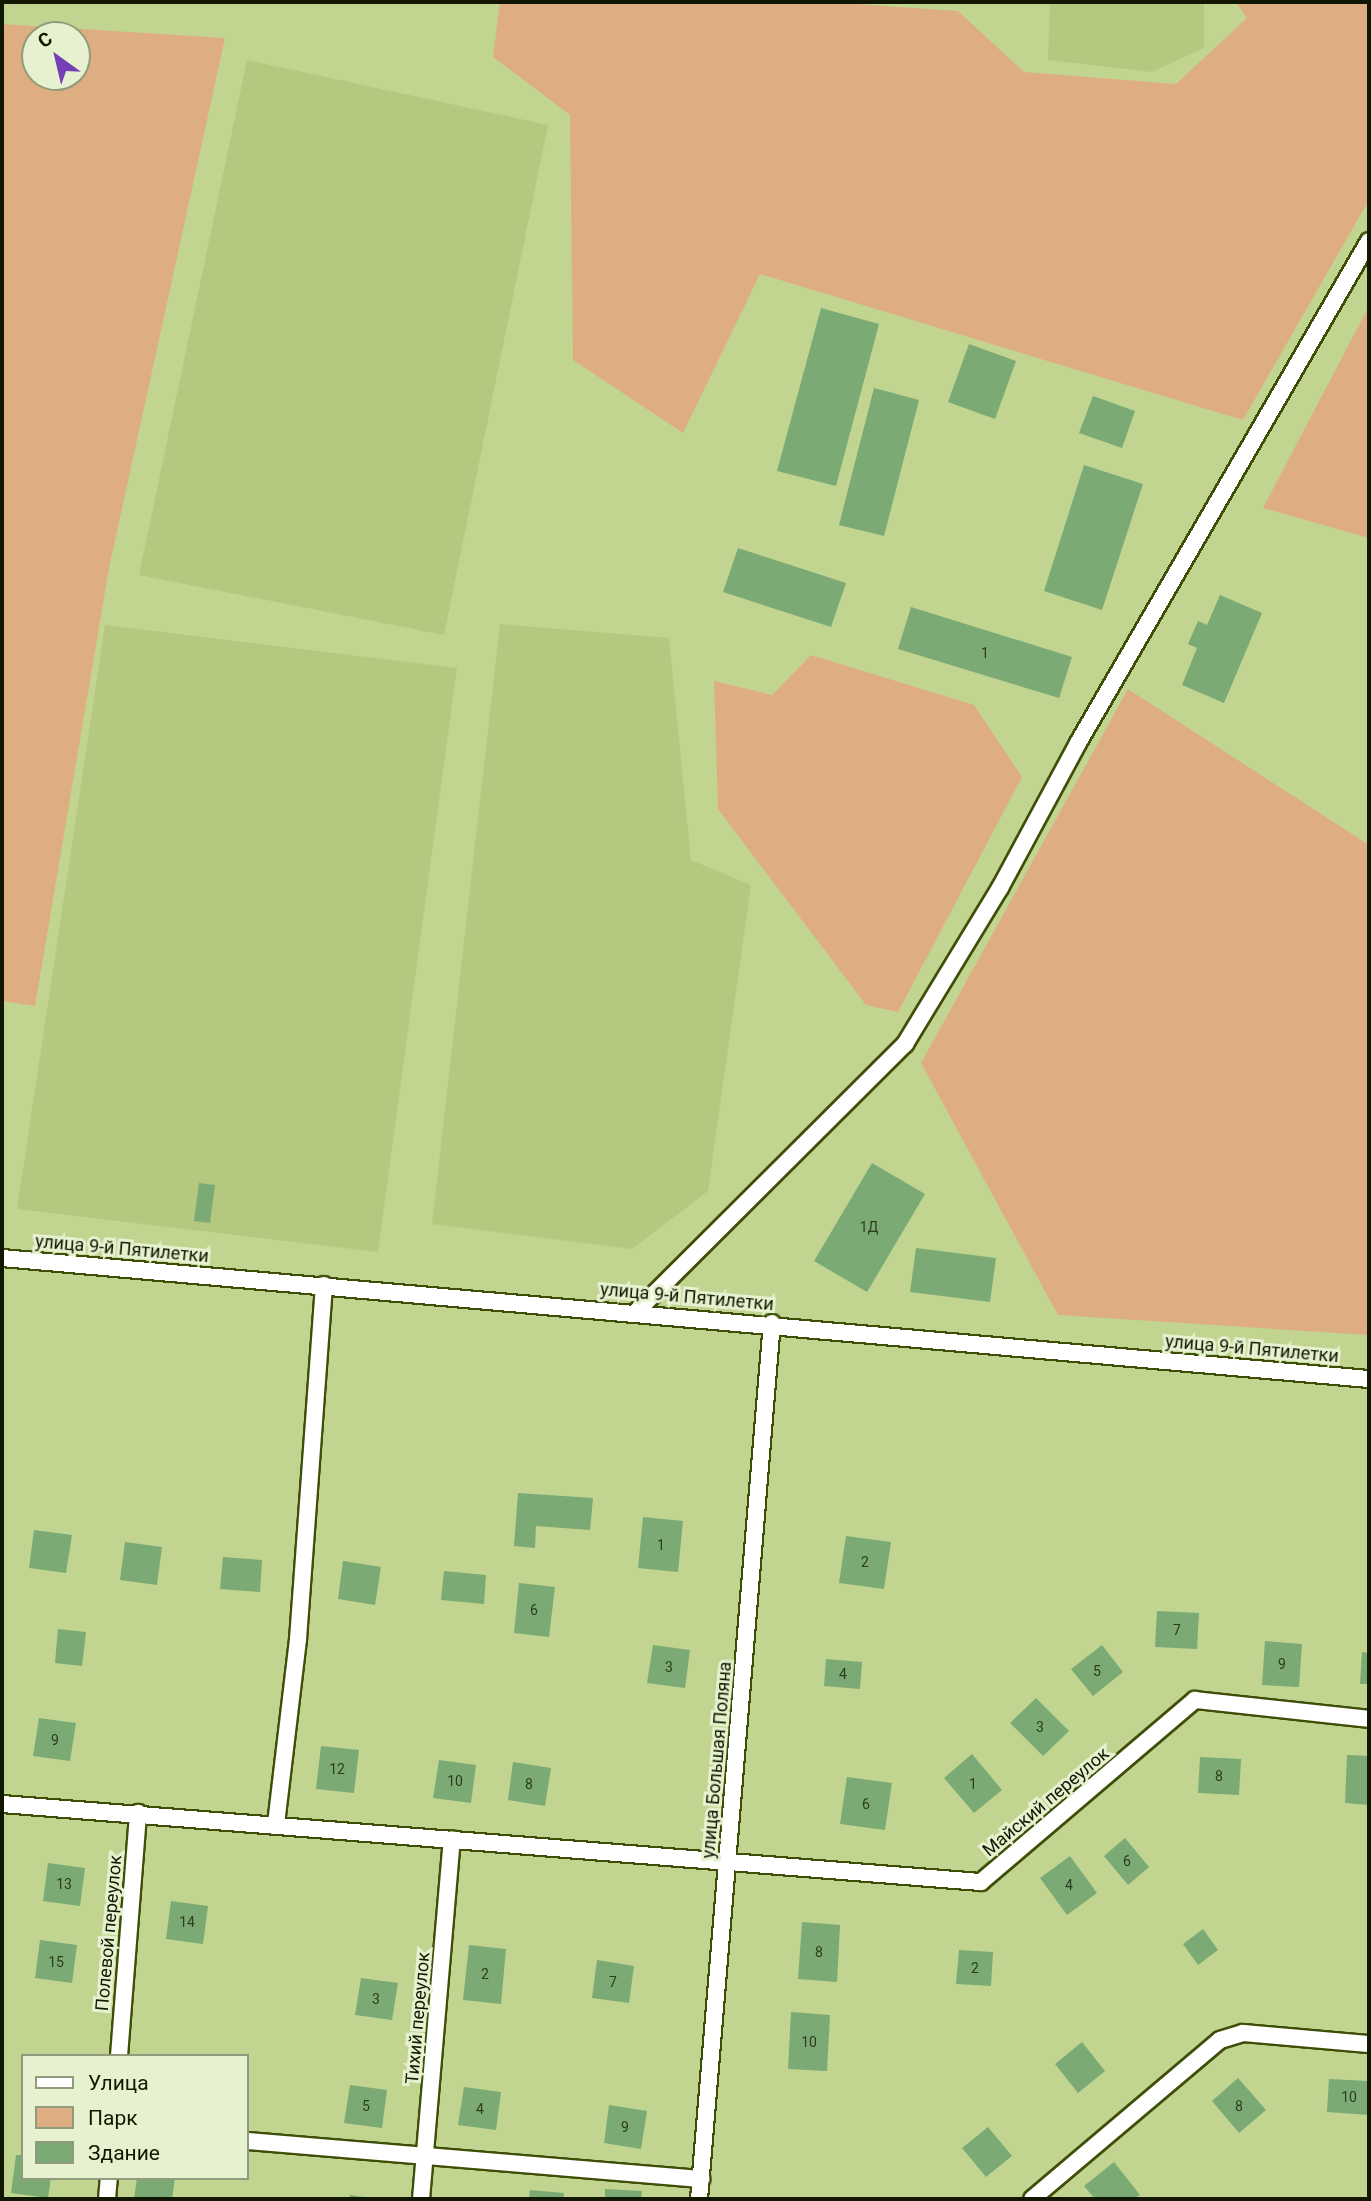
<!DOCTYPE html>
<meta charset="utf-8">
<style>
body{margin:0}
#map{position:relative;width:1371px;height:2201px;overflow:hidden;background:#c1d591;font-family:Roboto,sans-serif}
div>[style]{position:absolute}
.built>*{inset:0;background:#b4c97f}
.green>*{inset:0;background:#dfad82}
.building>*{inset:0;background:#7baa75}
.roads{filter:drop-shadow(2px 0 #3f4e07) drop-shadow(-2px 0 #3f4e07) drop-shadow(0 2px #3f4e07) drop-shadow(0 -2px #3f4e07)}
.street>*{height:16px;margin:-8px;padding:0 8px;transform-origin:8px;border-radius:8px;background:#fff}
span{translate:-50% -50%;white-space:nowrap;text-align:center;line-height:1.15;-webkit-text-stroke:6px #e6f1cf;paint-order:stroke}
.number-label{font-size:14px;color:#2c3c1d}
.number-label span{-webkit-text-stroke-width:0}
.street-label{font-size:18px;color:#111700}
.frame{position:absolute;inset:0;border:4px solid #111700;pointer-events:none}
.legend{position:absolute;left:21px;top:2054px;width:228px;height:126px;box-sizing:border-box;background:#e6f1cf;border:2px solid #919a7c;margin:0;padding:9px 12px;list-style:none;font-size:21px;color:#111700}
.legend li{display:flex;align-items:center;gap:14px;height:35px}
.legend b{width:35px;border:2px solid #919a7c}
.north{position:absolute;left:21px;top:21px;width:70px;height:70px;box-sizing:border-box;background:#e6f1cf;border:2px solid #919a7c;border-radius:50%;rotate:326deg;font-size:19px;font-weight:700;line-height:28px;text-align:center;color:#111700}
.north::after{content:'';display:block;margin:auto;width:24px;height:32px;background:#773fb6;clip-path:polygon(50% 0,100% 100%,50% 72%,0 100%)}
</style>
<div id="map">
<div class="built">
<div style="clip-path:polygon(1050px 2px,1204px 2px,1204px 48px,1152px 72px,1048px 60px)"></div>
<div style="clip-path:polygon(247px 60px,548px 125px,444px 635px,139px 575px)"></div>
<div style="clip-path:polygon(500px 624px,669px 638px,691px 860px,751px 885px,708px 1191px,632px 1249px,432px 1224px)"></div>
<div style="clip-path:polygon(105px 625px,457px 668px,378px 1252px,17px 1209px)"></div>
</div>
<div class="green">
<div style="clip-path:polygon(500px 2px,826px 2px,958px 11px,1024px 72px,1176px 84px,1247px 18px,1236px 2px,1369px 2px,1369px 200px,1243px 420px,760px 274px,683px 433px,573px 360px,570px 115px,493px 57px)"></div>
<div style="clip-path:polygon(evenodd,2px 24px,225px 38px,109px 568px,35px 1006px,2px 1001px,2px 24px,35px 35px,77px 35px,77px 77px,35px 77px,35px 35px)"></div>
<div style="clip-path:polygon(1369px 306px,1369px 538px,1263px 508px)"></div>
<div style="clip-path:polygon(811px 655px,974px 705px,1022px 777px,898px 1012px,866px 1005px,718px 809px,714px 681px,772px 695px)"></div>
<div style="clip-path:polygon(1128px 689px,1369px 845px,1369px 1335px,1058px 1315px,921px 1063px)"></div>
</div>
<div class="building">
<div style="clip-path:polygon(821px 308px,879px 324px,836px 486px,777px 471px)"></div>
<div style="clip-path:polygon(969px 344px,1016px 361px,995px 419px,948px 402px)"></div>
<div style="clip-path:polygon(874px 388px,919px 400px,884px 536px,839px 525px)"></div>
<div style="clip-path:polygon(1093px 396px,1135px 411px,1122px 448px,1079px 433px)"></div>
<div style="clip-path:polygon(1084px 465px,1143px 484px,1102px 610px,1044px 591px)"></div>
<div style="clip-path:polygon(738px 548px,846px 583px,831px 627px,723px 592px)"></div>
<div style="clip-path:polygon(1220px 595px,1262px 613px,1224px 703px,1182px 685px,1197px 648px,1188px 644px,1198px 621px,1207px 625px)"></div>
<div style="clip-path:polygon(911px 607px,1072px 657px,1059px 698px,898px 649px)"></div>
<div style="clip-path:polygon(872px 1163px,925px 1194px,867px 1292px,814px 1261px)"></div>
<div style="clip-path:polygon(199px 1183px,215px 1185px,210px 1223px,194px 1221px)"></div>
<div style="clip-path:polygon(916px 1248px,996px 1258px,990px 1302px,910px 1292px)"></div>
<div style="clip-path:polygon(518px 1493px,593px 1498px,590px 1530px,536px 1526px,535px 1548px,514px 1546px)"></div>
<div style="clip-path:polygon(643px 1517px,683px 1521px,678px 1572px,638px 1568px)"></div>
<div style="clip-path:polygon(34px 1530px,72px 1535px,66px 1573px,29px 1568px)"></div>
<div style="clip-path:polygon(846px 1536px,891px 1542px,884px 1589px,839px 1583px)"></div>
<div style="clip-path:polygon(125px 1542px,162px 1547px,157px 1585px,120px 1580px)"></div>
<div style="clip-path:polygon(223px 1557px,262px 1560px,260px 1592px,220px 1589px)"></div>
<div style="clip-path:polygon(343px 1561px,381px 1567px,375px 1605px,338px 1599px)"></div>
<div style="clip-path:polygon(444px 1571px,486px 1575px,484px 1604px,441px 1600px)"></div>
<div style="clip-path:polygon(519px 1583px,555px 1587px,549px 1637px,514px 1633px)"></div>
<div style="clip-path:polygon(1157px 1611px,1199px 1613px,1197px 1649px,1155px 1647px)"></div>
<div style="clip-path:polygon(58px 1629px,86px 1632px,82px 1666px,55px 1663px)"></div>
<div style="clip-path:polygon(1265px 1641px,1302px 1644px,1299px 1687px,1262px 1685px)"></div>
<div style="clip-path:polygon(653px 1645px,690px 1650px,685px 1688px,647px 1683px)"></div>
<div style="clip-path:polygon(1102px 1645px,1123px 1672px,1093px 1696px,1071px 1669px)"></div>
<div style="clip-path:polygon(1362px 1652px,1369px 1653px,1369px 1684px,1360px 1684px)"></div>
<div style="clip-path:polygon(826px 1659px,862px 1662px,860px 1689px,824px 1686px)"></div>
<div style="clip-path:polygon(1036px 1698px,1069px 1731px,1043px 1756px,1010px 1723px)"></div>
<div style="clip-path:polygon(39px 1718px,76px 1723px,70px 1761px,33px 1756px)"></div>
<div style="clip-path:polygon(321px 1746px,359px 1750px,354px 1793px,316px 1789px)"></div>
<div style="clip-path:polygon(972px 1754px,1002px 1790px,974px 1813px,944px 1778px)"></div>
<div style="clip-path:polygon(1347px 1755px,1369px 1756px,1369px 1805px,1345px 1803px)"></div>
<div style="clip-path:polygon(1200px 1757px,1241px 1759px,1239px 1795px,1198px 1793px)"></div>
<div style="clip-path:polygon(439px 1760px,476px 1765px,471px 1803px,433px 1798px)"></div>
<div style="clip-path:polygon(513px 1762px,551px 1768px,545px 1806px,508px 1800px)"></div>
<div style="clip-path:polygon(847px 1777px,892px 1783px,885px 1830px,840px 1824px)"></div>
<div style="clip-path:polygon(1125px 1838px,1149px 1867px,1128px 1885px,1104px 1856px)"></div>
<div style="clip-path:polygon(1070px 1856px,1097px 1893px,1067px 1915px,1040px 1878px)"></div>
<div style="clip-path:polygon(48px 1863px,85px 1868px,80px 1906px,43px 1901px)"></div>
<div style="clip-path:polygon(171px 1901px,208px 1906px,203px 1944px,166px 1939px)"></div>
<div style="clip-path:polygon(802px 1922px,840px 1925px,837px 1982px,798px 1979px)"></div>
<div style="clip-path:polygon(1203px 1929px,1218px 1950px,1198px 1965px,1183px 1944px)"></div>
<div style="clip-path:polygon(40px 1940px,77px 1945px,72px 1983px,35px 1978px)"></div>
<div style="clip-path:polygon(469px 1945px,506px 1949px,501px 2004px,463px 2000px)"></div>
<div style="clip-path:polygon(959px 1950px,993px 1952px,991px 1986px,956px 1984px)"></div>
<div style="clip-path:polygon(597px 1960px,634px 1966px,629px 2003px,592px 1998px)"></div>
<div style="clip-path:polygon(361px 1978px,398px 1983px,392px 2020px,355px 2015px)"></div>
<div style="clip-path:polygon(791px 2012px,830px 2015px,827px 2071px,788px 2069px)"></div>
<div style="clip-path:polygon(1082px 2042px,1105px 2071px,1078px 2093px,1055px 2064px)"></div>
<div style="clip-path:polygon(1238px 2078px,1266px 2110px,1239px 2133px,1212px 2101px)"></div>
<div style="clip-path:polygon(1329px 2079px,1369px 2081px,1369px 2115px,1327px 2112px)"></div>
<div style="clip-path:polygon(350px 2085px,387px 2090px,382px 2128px,344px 2123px)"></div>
<div style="clip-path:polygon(464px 2087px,501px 2092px,496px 2130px,458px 2125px)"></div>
<div style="clip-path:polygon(609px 2105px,647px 2111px,641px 2149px,604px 2143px)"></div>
<div style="clip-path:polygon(988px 2127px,1012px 2156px,986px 2177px,962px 2148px)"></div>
<div style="clip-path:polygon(16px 2155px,23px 2155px,23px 2178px,51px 2178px,48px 2198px,11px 2193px)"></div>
<div style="clip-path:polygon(1114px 2162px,1140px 2195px,1134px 2199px,1095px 2199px,1084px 2186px)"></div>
<div style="clip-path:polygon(137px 2178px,175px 2178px,172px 2199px,134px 2199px)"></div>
<div style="clip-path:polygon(605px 2189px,642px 2191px,641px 2199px,605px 2199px)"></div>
<div style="clip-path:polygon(530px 2190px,564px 2193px,563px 2199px,529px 2199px)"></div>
<div style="clip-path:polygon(350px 2195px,370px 2198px,369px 2199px,349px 2199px)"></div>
</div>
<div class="roads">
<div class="street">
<div style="left:2px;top:1258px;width:1372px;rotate:5.06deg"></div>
<div style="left:636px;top:1312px;width:380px;rotate:-44.9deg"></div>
<div style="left:905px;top:1044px;width:183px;rotate:-58.7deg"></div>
<div style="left:1000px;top:888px;width:165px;rotate:-61.7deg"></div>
<div style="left:1078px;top:743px;width:580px;rotate:-59.9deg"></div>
<div style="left:2px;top:1804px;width:982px;rotate:4.56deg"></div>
<div style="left:981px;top:1882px;width:281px;rotate:-40.4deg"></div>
<div style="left:1195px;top:1700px;width:175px;rotate:6.2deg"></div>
<div style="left:276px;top:1824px;width:186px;rotate:-83.2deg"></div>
<div style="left:298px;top:1639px;width:355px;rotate:-85.8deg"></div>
<div style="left:119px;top:2056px;width:244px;rotate:-85.5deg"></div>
<div style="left:247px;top:2141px;width:456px;rotate:4.8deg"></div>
<div style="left:107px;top:2199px;width:21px;rotate:-85deg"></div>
<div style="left:421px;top:2199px;width:361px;rotate:-85.1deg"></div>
<div style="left:699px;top:2199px;width:879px;rotate:-85.24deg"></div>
<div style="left:1032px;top:2199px;width:246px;rotate:-40.2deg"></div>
<div style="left:1220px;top:2040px;width:24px;rotate:-17deg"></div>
<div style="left:1243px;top:2033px;width:126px;rotate:5deg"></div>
</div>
</div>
<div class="number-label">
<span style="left:985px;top:653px">1</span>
<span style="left:869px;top:1227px">1Д</span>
<span style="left:661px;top:1545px">1</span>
<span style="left:865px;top:1562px">2</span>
<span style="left:534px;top:1610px">6</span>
<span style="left:1177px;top:1630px">7</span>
<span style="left:1282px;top:1664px">9</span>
<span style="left:669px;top:1667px">3</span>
<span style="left:1097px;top:1671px">5</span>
<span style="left:843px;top:1674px">4</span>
<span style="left:1040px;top:1727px">3</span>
<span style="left:55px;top:1740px">9</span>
<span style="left:337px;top:1769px">12</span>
<span style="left:1219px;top:1776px">8</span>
<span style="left:455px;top:1781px">10</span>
<span style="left:529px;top:1784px">8</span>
<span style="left:973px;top:1784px">1</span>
<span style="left:866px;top:1804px">6</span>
<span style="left:1127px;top:1861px">6</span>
<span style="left:64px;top:1884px">13</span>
<span style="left:1069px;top:1885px">4</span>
<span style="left:187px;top:1922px">14</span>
<span style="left:819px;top:1952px">8</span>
<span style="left:56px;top:1962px">15</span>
<span style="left:975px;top:1968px">2</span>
<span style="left:485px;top:1974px">2</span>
<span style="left:613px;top:1982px">7</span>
<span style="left:376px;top:1999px">3</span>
<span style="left:809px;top:2042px">10</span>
<span style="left:1349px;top:2097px">10</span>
<span style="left:366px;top:2106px">5</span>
<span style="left:1239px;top:2106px">8</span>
<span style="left:480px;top:2109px">4</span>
<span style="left:625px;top:2127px">9</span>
</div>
<div class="street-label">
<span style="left:122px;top:1249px;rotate:5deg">улица 9-й Пятилетки</span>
<span style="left:687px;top:1297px;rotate:5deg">улица 9-й Пятилетки</span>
<span style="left:1252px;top:1349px;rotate:5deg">улица 9-й Пятилетки</span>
<span style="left:717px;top:1760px;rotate:-85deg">улица Большая Поляна</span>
<span style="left:1046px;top:1802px;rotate:-40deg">Майский переулок</span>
<span style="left:109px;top:1933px;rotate:-85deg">Полевой переулок</span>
<span style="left:418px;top:2018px;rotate:-85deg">Тихий переулок</span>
</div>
<div class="frame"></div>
<ul class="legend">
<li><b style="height:9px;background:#fff"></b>Улица</li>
<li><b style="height:19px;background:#dfad82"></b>Парк</li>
<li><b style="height:19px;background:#7baa75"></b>Здание</li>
</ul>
<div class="north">С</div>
</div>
